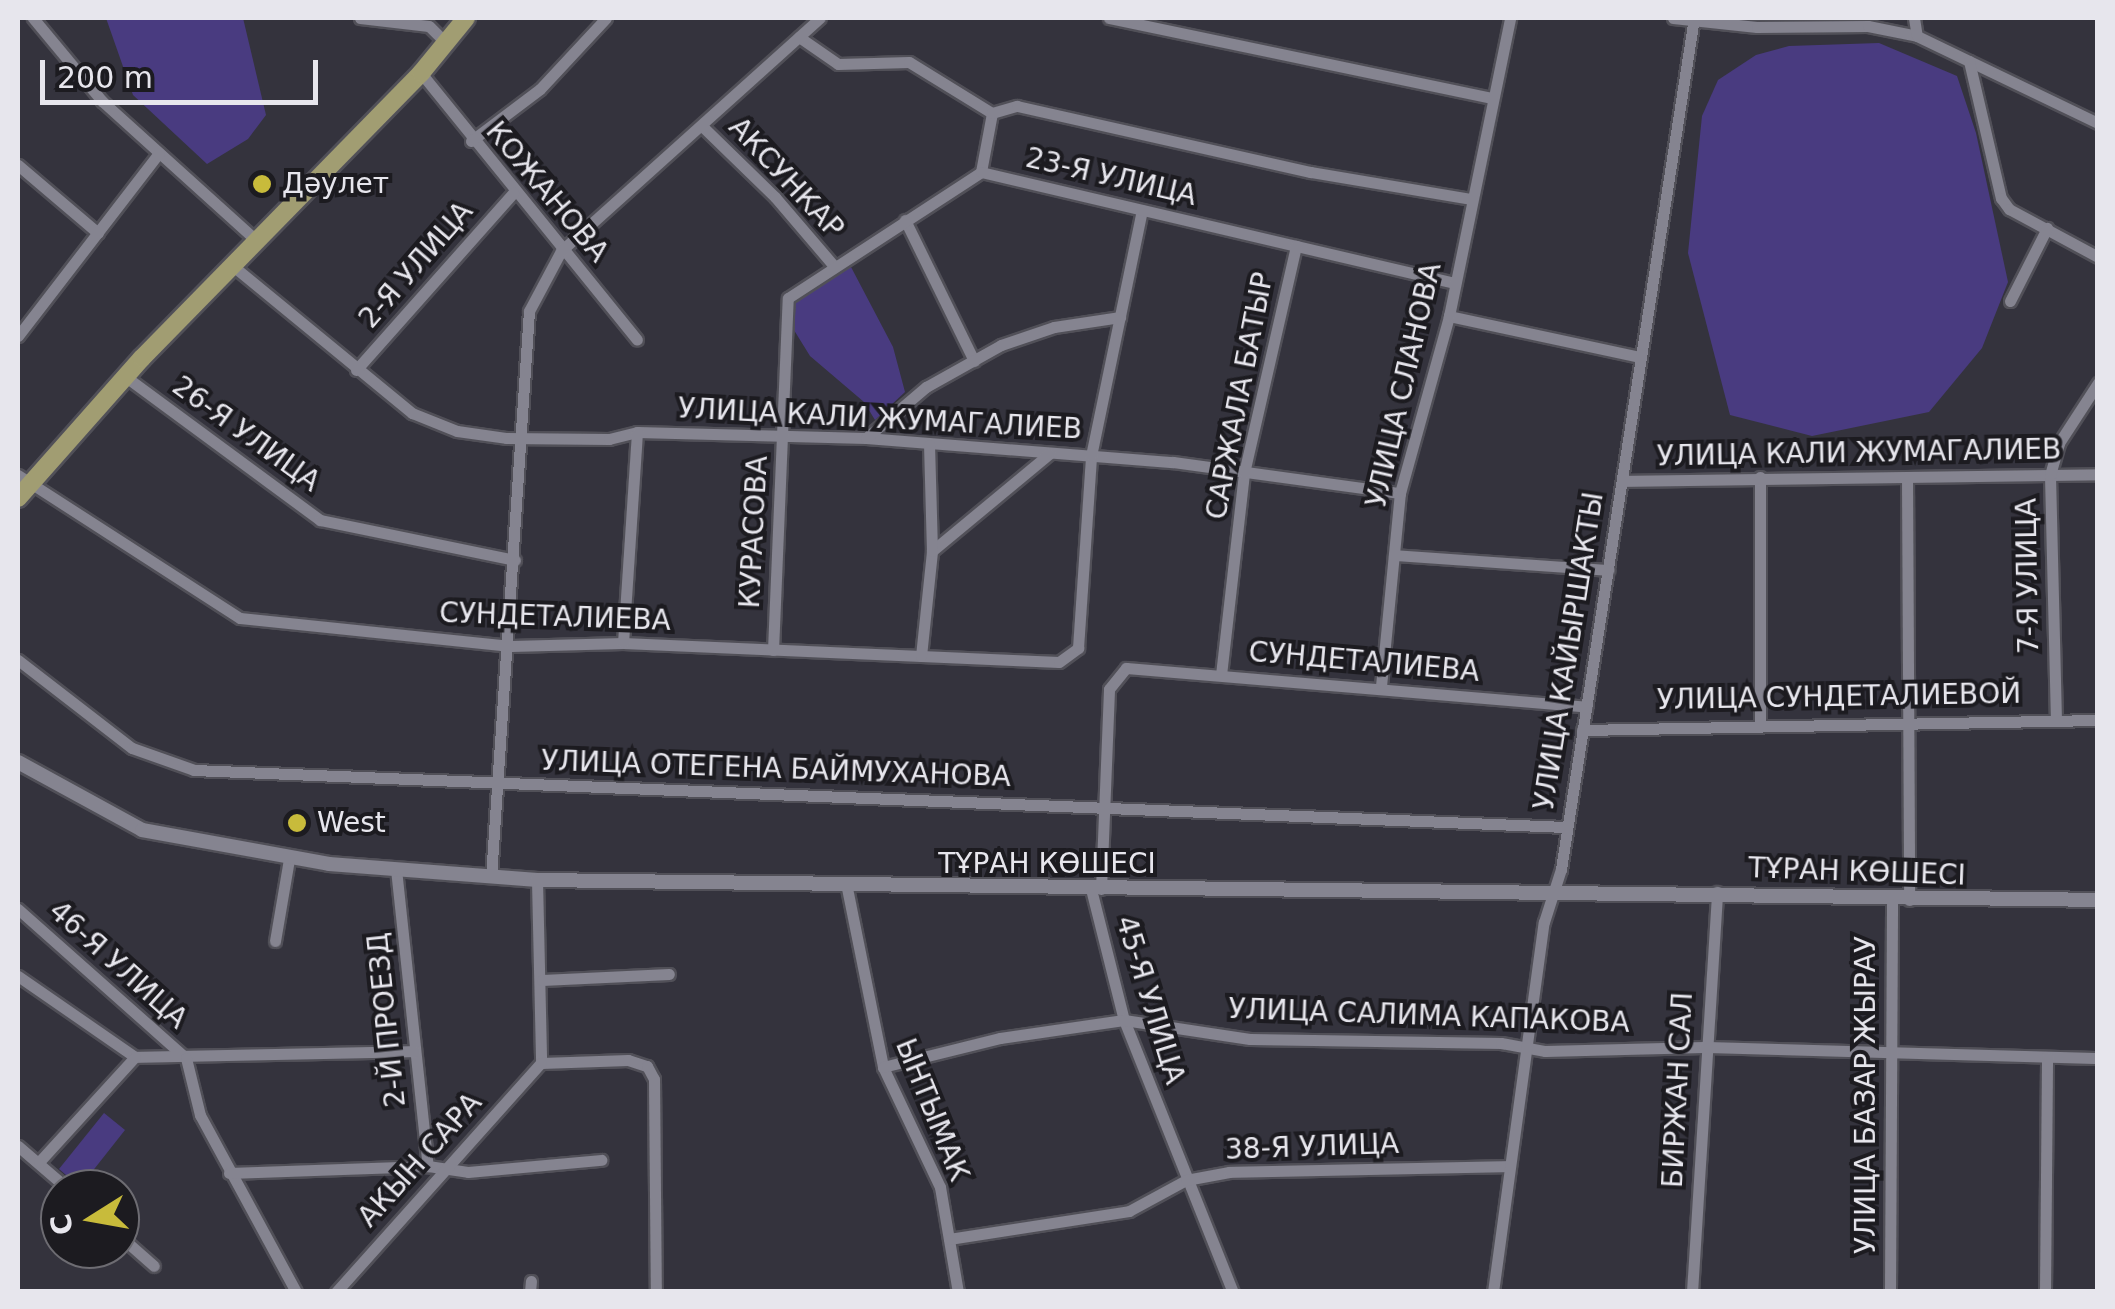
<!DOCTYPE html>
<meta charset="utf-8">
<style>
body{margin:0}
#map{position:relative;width:2115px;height:1309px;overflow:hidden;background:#34333d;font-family:"DejaVu Sans",sans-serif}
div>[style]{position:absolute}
.green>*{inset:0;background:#493b80}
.roads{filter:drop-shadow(2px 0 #515058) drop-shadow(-2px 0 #515058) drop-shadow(0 2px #515058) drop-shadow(0 -2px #515058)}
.minor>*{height:11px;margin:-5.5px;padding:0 5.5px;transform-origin:5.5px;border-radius:5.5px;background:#858490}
.tertiary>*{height:14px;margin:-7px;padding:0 7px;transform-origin:7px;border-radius:7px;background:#858490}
.primary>*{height:18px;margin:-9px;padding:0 9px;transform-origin:9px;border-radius:9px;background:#a19d72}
.dots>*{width:28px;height:28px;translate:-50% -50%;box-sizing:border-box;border:5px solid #1c1b20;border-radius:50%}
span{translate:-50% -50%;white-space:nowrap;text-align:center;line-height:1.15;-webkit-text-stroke:8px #1c1b20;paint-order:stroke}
.street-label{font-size:28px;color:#e7e6ed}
.poi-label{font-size:28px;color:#e7e6ed}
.left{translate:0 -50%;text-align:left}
.frame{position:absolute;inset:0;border:20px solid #e7e6ed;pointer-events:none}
.north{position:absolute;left:40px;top:1169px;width:100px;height:100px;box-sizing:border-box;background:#1c1b20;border:2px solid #6d6c72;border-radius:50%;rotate:259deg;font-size:28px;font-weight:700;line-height:40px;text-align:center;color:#e7e6ed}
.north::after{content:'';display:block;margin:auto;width:35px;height:45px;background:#c8bb3b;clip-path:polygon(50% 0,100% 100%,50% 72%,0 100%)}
.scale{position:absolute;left:40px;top:60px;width:278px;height:45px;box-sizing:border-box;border:5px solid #e7e6ed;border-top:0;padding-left:12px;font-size:30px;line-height:35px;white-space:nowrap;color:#e7e6ed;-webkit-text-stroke:8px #1c1b20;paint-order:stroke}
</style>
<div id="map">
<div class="green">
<div style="clip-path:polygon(106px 18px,243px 18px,266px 115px,248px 139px,207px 164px,133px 95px)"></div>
<div style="clip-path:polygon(1879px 43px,1957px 76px,1976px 133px,2008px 282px,1982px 348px,1929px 412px,1812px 436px,1730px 415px,1688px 253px,1702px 116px,1718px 80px,1756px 55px,1789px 46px)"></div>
<div style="clip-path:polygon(851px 267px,893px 347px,905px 392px,875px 420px,864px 402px,810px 356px,789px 322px,793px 300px)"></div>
<div style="clip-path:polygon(104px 1113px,125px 1130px,80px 1187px,59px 1169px)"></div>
</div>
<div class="roads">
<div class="minor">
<div style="left:33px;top:18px;width:108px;rotate:50.3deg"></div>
<div style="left:102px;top:101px;width:209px;rotate:42.1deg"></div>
<div style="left:360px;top:18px;width:69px;rotate:6.6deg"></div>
<div style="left:429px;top:26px;width:25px;rotate:45deg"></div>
<div style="left:1109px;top:18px;width:391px;rotate:11.8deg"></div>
<div style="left:1673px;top:18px;width:84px;rotate:6.1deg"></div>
<div style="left:1757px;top:27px;width:111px;rotate:-0.5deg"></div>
<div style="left:1868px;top:26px;width:50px;rotate:11.5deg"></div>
<div style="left:1917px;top:36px;width:201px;rotate:25.7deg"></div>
<div style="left:1914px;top:18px;width:18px;rotate:81deg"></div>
<div style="left:799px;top:37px;width:47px;rotate:34.7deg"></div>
<div style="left:838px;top:64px;width:71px;rotate:-1.6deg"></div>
<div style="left:909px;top:62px;width:97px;rotate:31.6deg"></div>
<div style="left:992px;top:113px;width:60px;rotate:100.6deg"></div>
<div style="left:1969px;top:61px;width:141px;rotate:76.9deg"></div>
<div style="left:2001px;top:198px;width:14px;rotate:54deg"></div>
<div style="left:2009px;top:209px;width:101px;rotate:28.3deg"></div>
<div style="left:421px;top:73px;width:343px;rotate:51deg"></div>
<div style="left:992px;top:113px;width:26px;rotate:-16deg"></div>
<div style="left:1017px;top:106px;width:301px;rotate:12.7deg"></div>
<div style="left:1311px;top:172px;width:162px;rotate:9.6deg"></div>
<div style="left:702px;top:126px;width:102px;rotate:44.2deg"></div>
<div style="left:775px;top:197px;width:89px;rotate:49.5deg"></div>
<div style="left:471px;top:141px;width:86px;rotate:-37deg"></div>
<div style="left:540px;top:89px;width:97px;rotate:-47.1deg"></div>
<div style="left:18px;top:165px;width:105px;rotate:40.4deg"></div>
<div style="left:905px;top:220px;width:157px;rotate:63.9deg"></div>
<div style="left:233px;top:266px;width:232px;rotate:39.4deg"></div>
<div style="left:412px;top:413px;width:48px;rotate:21.8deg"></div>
<div style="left:457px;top:431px;width:49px;rotate:8.1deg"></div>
<div style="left:506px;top:438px;width:103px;rotate:0.6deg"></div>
<div style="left:609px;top:439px;width:29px;rotate:-14deg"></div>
<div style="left:637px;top:432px;width:229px;rotate:1.5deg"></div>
<div style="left:866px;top:438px;width:308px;rotate:4.5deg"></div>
<div style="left:1173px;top:462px;width:229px;rotate:7.8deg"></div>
<div style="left:2010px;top:301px;width:82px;rotate:-63.1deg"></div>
<div style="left:1449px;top:316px;width:195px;rotate:12.1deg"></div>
<div style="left:18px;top:336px;width:231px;rotate:-52.4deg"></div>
<div style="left:356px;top:370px;width:237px;rotate:-48.4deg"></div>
<div style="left:126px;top:377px;width:241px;rotate:36.4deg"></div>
<div style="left:320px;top:520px;width:199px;rotate:11.6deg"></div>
<div style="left:866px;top:438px;width:79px;rotate:-40.4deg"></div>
<div style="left:926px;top:387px;width:86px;rotate:-29.2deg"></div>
<div style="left:1001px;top:345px;width:56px;rotate:-18.8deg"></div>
<div style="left:1054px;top:327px;width:67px;rotate:-8.6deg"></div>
<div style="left:18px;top:475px;width:264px;rotate:32.8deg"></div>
<div style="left:240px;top:618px;width:272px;rotate:5.9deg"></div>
<div style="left:511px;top:646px;width:112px;rotate:-1.5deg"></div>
<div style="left:623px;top:643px;width:436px;rotate:2.5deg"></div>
<div style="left:1059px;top:662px;width:24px;rotate:-36deg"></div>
<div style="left:1078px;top:648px;width:192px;rotate:-86.1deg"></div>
<div style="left:1091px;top:456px;width:251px;rotate:-78.3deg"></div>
<div style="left:1760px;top:477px;width:246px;rotate:90deg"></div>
<div style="left:1907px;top:477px;width:423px;rotate:89.7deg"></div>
<div style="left:1622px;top:481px;width:476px;rotate:-0.8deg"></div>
<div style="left:932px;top:551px;width:152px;rotate:-39.7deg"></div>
<div style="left:1394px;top:555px;width:215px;rotate:4deg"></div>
<div style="left:623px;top:643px;width:211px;rotate:-86.2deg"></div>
<div style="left:773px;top:650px;width:352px;rotate:-87.6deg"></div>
<div style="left:788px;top:298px;width:230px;rotate:-33.1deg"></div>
<div style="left:981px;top:172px;width:486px;rotate:13.2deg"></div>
<div style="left:921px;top:656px;width:106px;rotate:-84deg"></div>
<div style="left:932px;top:551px;width:106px;rotate:-91.6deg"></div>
<div style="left:18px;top:660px;width:144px;rotate:37.7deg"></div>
<div style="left:132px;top:748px;width:66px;rotate:19.5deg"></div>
<div style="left:194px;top:770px;width:1374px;rotate:2.38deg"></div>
<div style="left:1221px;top:675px;width:203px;rotate:-83.5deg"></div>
<div style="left:1244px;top:473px;width:233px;rotate:-77.1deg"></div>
<div style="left:1381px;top:686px;width:194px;rotate:-84.4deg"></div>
<div style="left:1400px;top:493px;width:184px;rotate:-74.5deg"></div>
<div style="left:1449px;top:316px;width:304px;rotate:-78.4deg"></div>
<div style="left:2056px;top:721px;width:246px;rotate:-91.4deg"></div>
<div style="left:2050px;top:475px;width:33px;rotate:-74deg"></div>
<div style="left:2059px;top:443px;width:72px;rotate:-57deg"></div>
<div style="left:1582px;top:730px;width:516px;rotate:-1.11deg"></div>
<div style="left:396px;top:869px;width:299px;rotate:83.9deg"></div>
<div style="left:491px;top:877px;width:567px;rotate:-86.16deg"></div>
<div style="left:529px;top:311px;width:68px;rotate:-61.9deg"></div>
<div style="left:561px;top:251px;width:348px;rotate:-42deg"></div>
<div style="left:537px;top:880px;width:183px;rotate:88.7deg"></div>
<div style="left:541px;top:1063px;width:87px;rotate:-2deg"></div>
<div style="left:628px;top:1060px;width:20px;rotate:18deg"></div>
<div style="left:647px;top:1066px;width:15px;rotate:62deg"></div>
<div style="left:654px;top:1079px;width:213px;rotate:89.5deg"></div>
<div style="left:847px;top:888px;width:183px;rotate:78.6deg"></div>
<div style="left:883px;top:1067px;width:133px;rotate:64.6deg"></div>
<div style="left:940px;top:1187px;width:107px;rotate:80.3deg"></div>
<div style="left:1091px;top:889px;width:135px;rotate:75.9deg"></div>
<div style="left:1124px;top:1020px;width:293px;rotate:68.2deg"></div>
<div style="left:1101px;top:889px;width:200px;rotate:-87.7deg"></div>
<div style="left:1109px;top:689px;width:27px;rotate:-51deg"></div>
<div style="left:1126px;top:668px;width:462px;rotate:4.8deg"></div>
<div style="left:18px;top:909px;width:225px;rotate:41.6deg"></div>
<div style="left:275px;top:941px;width:83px;rotate:-80.3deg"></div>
<div style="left:18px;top:976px;width:142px;rotate:34.7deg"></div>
<div style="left:135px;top:1057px;width:280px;rotate:-1.2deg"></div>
<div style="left:542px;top:980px;width:127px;rotate:-2.7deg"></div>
<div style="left:186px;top:1058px;width:59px;rotate:76.2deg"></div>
<div style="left:200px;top:1115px;width:201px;rotate:61.5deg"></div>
<div style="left:883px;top:1067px;width:121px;rotate:-13.9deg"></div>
<div style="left:1000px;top:1038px;width:125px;rotate:-8.3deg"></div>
<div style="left:1124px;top:1020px;width:127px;rotate:8.6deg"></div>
<div style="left:1250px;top:1039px;width:251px;rotate:0.9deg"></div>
<div style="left:1501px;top:1043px;width:45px;rotate:10.3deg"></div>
<div style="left:1545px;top:1051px;width:159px;rotate:-1.4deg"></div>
<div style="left:1704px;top:1047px;width:394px;rotate:1.6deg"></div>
<div style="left:18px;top:1146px;width:66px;rotate:40.7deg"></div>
<div style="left:39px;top:1162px;width:142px;rotate:-47.6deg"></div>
<div style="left:229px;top:1173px;width:199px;rotate:-2deg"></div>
<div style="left:428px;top:1166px;width:40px;rotate:8.5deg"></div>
<div style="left:468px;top:1172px;width:134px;rotate:-5.2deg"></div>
<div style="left:120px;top:1236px;width:45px;rotate:41.4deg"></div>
<div style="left:949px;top:1239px;width:182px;rotate:-8.8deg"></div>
<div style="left:1129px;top:1211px;width:65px;rotate:-28.5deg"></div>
<div style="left:1186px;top:1180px;width:44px;rotate:-10.5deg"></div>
<div style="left:1229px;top:1172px;width:279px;rotate:-1.2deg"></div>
<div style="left:336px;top:1292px;width:307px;rotate:-48.2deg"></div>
<div style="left:530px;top:1292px;width:11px;rotate:-85deg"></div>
<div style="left:1493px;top:1292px;width:373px;rotate:-82.2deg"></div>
<div style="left:1544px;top:922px;width:56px;rotate:-72.2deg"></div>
<div style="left:1561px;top:869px;width:861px;rotate:-81.12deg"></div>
<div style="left:1692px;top:1292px;width:401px;rotate:-86.4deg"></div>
<div style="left:1890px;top:1292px;width:393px;rotate:-89.7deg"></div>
<div style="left:2045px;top:1292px;width:235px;rotate:-89.5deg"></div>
</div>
<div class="tertiary">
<div style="left:18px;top:762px;width:141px;rotate:28.7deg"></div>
<div style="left:142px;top:830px;width:190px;rotate:10.3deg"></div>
<div style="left:329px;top:864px;width:209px;rotate:4.4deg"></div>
<div style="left:537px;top:880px;width:1561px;rotate:0.73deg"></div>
</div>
<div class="primary">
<div style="left:18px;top:498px;width:187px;rotate:-48.5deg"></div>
<div style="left:142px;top:358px;width:399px;rotate:-45.6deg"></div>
<div style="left:421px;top:73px;width:71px;rotate:-50.7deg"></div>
</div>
</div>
<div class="dots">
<div style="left:262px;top:184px;background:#c8bb3b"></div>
<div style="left:297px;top:823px;background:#c8bb3b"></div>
</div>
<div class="street-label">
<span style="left:1111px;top:177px;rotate:13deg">23-Я УЛИЦА</span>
<span style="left:786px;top:178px;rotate:47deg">АКСУНКАР</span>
<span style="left:547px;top:192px;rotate:50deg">КОЖАНОВА</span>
<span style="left:416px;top:265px;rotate:-49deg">2-Я УЛИЦА</span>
<span style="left:1404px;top:385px;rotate:-77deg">УЛИЦА СЛАНОВА</span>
<span style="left:1240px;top:396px;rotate:-79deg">САРЖАЛА БАТЫР</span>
<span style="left:880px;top:419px;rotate:3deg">УЛИЦА КАЛИ ЖУМАГАЛИЕВ</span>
<span style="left:246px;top:434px;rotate:36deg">26-Я УЛИЦА</span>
<span style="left:1859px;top:453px;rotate:-1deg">УЛИЦА КАЛИ ЖУМАГАЛИЕВ</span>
<span style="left:754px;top:532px;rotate:-87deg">КУРАСОВА</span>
<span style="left:2028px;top:576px;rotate:-91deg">7-Я УЛИЦА</span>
<span style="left:555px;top:617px;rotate:2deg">СУНДЕТАЛИЕВА</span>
<span style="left:1569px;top:651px;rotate:-81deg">УЛИЦА КАЙЫРШАКТЫ</span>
<span style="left:1364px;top:662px;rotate:5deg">СУНДЕТАЛИЕВА</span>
<span style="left:1839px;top:697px;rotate:-1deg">УЛИЦА СУНДЕТАЛИЕВОЙ</span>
<span style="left:776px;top:769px;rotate:2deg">УЛИЦА ОТЕГЕНА БАЙМУХАНОВА</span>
<span style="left:1047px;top:864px">ТҰРАН КӨШЕСІ</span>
<span style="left:1857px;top:872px;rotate:2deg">ТҰРАН КӨШЕСІ</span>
<span style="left:118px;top:965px;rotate:42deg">46-Я УЛИЦА</span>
<span style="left:1150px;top:1000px;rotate:73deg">45-Я УЛИЦА</span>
<span style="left:1429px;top:1016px;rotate:2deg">УЛИЦА САЛИМА КАПАКОВА</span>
<span style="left:387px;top:1020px;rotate:-96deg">2-Й ПРОЕЗД</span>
<span style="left:1678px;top:1090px;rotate:-87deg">БИРЖАН САЛ</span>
<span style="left:1866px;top:1095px;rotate:-90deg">УЛИЦА БАЗАР ЖЫРАУ</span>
<span style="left:932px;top:1110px;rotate:68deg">ЫНТЫМАК</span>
<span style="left:1312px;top:1147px;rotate:-2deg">38-Я УЛИЦА</span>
<span style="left:420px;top:1160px;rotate:-48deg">АКЫН САРА</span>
</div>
<div class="poi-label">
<span class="left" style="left:282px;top:184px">Дәулет</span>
<span class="left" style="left:317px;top:823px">West</span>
</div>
<div class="frame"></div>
<div class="north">С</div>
<div class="scale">200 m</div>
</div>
